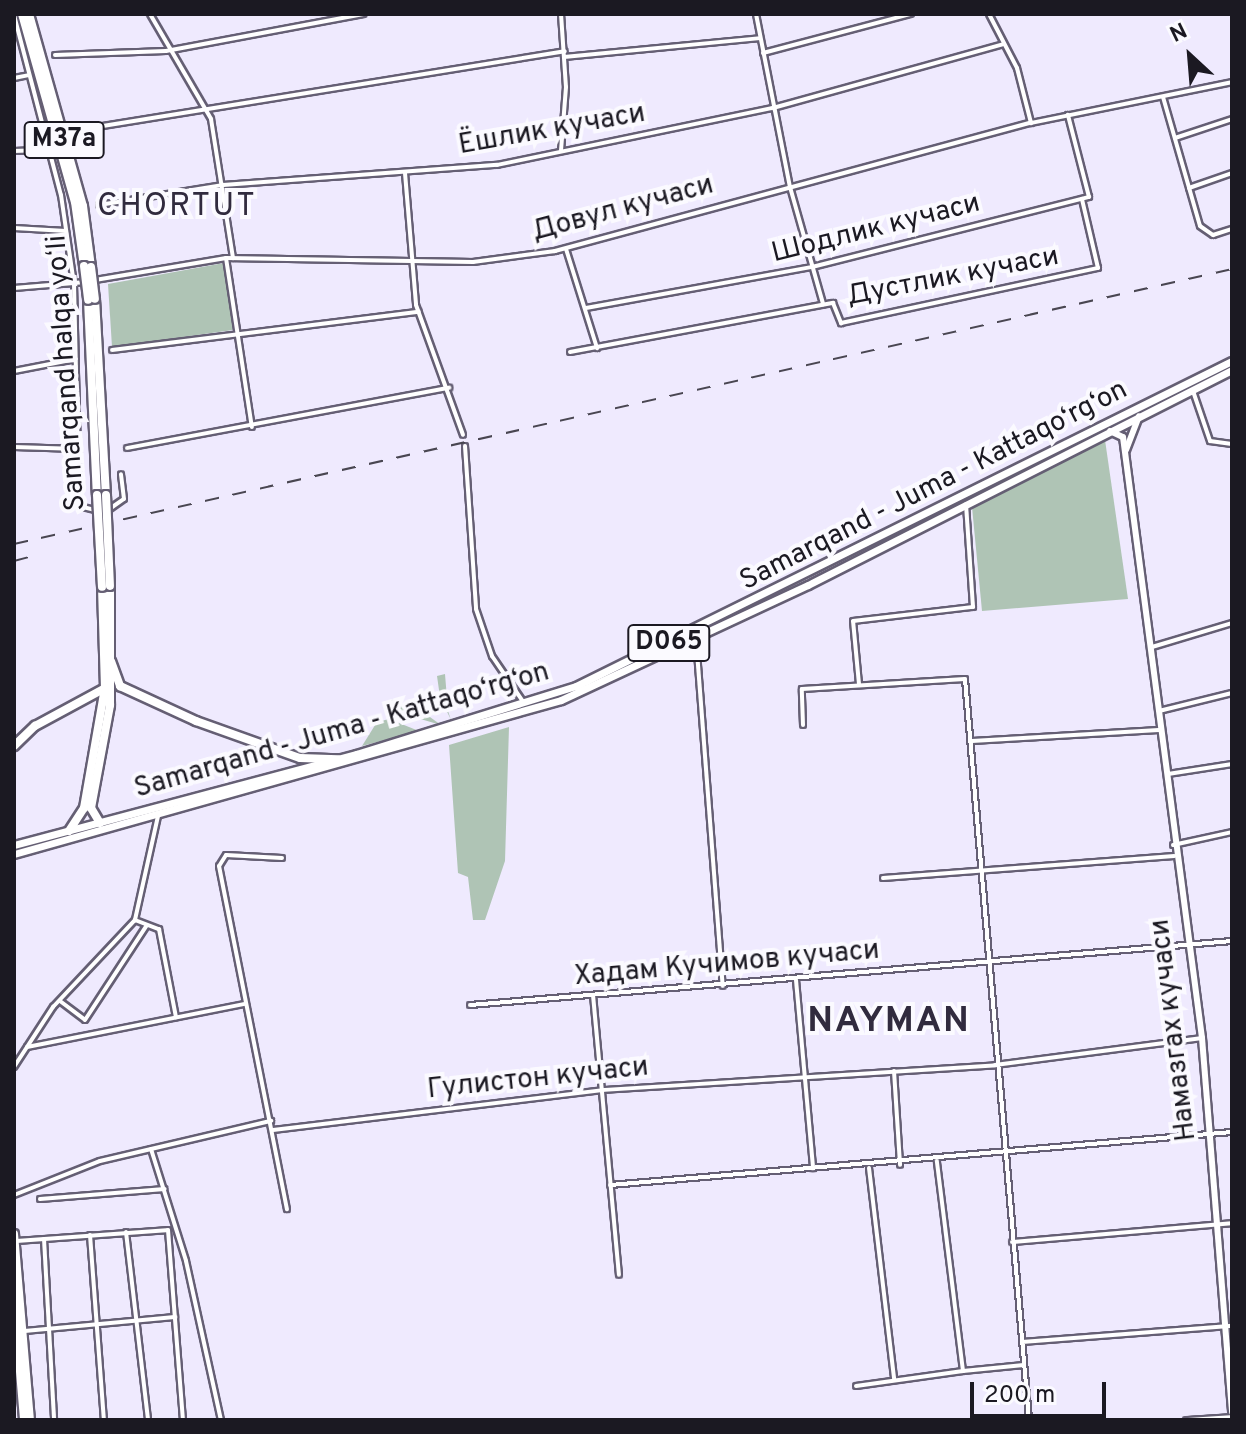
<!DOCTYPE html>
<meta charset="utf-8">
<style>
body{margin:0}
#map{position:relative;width:1246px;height:1434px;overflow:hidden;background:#efeafe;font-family:Overpass,sans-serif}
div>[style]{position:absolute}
.green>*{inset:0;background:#afc4b5}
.roads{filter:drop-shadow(2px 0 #655f74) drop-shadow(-2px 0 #655f74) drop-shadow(0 2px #655f74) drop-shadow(0 -2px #655f74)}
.street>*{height:4px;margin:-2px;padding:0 2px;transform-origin:2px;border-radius:2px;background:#fff}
.secondary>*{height:6px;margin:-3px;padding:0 3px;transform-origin:3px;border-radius:3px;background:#fff}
.primary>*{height:7px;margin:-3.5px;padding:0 3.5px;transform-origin:3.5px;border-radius:3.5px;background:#fff}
.highway>*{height:8px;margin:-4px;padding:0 4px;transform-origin:4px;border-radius:4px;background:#fff}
.rail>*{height:2px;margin-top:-1px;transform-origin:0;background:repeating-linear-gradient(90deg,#494651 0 14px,transparent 0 28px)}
.bridges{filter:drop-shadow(2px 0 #655f74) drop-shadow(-2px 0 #655f74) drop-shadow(0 2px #655f74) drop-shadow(0 -2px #655f74)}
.highway-bridge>*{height:8px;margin:-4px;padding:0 4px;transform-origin:4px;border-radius:4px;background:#fff}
span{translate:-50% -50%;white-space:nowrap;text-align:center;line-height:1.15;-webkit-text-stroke:8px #fbfaff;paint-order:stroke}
.shield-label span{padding:2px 6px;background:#fbfaff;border:2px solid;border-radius:6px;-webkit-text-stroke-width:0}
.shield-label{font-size:26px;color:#1b1922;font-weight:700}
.street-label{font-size:28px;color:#1b1922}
.quarter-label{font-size:32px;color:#312b3e;letter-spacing:2px}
.district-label{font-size:36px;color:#312b3e;font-weight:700;letter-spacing:2px}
.frame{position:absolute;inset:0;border:16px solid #1b1922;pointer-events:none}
.north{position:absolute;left:1150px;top:16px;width:80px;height:80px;-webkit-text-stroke:6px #fbfaff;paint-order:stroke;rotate:334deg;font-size:22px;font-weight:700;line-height:32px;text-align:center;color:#1b1922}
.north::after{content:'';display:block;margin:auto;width:28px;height:36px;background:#1b1922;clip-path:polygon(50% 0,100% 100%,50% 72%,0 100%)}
.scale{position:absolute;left:970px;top:1382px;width:136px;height:36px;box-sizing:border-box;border:4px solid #1b1922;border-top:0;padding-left:10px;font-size:24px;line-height:28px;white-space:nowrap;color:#1b1922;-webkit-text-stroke:6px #fbfaff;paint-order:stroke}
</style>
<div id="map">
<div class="green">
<div style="clip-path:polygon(224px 263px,233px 330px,112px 347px,108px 284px)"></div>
<div style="clip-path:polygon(1105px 440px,1128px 599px,982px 611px,972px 507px)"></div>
<div style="clip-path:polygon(445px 674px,448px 711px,451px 720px,440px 697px,437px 676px)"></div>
<div style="clip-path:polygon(391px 700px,423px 712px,441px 725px,393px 711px)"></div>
<div style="clip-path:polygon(389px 719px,419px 731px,362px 746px,377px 722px)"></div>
<div style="clip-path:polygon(509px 727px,505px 861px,485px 920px,473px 920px,468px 877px,458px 873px,449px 745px)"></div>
</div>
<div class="roads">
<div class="street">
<div style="left:150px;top:14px;width:121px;rotate:59.8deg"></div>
<div style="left:211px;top:119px;width:141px;rotate:81deg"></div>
<div style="left:561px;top:14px;width:73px;rotate:86.1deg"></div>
<div style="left:566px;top:87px;width:64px;rotate:94.5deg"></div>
<div style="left:756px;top:14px;width:176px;rotate:78.9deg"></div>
<div style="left:790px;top:187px;width:122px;rotate:74.2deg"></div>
<div style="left:989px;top:14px;width:61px;rotate:62.6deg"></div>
<div style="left:1017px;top:68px;width:57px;rotate:75.7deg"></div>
<div style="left:14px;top:15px;width:186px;rotate:75.4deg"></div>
<div style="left:61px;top:195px;width:90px;rotate:81.7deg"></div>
<div style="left:74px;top:284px;width:222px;rotate:88.7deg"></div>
<div style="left:79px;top:506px;width:21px;rotate:14deg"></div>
<div style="left:763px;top:53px;width:153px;rotate:-14.8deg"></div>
<div style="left:55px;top:55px;width:111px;rotate:-2.1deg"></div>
<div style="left:166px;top:51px;width:201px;rotate:-10.6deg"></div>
<div style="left:564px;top:57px;width:197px;rotate:-5.5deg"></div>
<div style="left:14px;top:78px;width:15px;rotate:-11deg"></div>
<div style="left:1163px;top:97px;width:134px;rotate:74deg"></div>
<div style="left:1200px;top:226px;width:16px;rotate:35deg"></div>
<div style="left:1213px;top:235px;width:20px;rotate:-18deg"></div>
<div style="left:78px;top:130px;width:493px;rotate:-9.2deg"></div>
<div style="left:1175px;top:138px;width:60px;rotate:-18.4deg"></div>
<div style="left:14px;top:151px;width:34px;rotate:-2deg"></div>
<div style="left:405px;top:173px;width:132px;rotate:85.2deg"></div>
<div style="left:416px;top:305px;width:138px;rotate:70.1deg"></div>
<div style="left:1189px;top:188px;width:46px;rotate:-19.2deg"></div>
<div style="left:99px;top:205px;width:126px;rotate:-9.2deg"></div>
<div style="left:223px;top:185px;width:275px;rotate:-4.2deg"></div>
<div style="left:497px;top:165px;width:282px;rotate:-11.7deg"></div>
<div style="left:773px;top:108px;width:239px;rotate:-15.5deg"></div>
<div style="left:14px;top:228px;width:52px;rotate:3.3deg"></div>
<div style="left:566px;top:249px;width:104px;rotate:72.6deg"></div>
<div style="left:226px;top:258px;width:171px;rotate:81.3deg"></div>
<div style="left:95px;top:280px;width:133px;rotate:-9.5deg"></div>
<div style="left:226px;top:258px;width:247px;rotate:0.9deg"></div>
<div style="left:473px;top:262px;width:83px;rotate:-7.6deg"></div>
<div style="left:555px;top:251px;width:493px;rotate:-15.1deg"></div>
<div style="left:1031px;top:123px;width:205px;rotate:-11.5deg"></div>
<div style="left:14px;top:288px;width:72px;rotate:-4.8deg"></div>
<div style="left:586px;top:308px;width:230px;rotate:-10.3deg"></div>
<div style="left:812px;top:267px;width:286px;rotate:-14.2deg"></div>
<div style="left:1089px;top:197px;width:85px;rotate:-104.4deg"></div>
<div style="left:112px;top:350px;width:309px;rotate:-7.1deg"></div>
<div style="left:570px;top:352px;width:268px;rotate:-10.6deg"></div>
<div style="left:833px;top:303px;width:22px;rotate:68deg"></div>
<div style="left:841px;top:323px;width:263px;rotate:-12.1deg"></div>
<div style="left:1098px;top:268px;width:71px;rotate:-103.1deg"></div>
<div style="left:14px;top:371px;width:63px;rotate:-11deg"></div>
<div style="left:1193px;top:391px;width:53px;rotate:71.2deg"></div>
<div style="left:1210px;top:441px;width:22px;rotate:8deg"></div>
<div style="left:465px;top:446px;width:163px;rotate:86.1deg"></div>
<div style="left:476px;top:609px;width:50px;rotate:71.2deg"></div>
<div style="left:492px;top:656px;width:57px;rotate:55.8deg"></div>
<div style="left:14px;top:447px;width:65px;rotate:1.8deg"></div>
<div style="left:127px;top:448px;width:328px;rotate:-10.6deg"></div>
<div style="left:108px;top:510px;width:19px;rotate:-35deg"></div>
<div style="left:124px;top:499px;width:25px;rotate:-97deg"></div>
<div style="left:696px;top:639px;width:348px;rotate:85.6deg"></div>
<div style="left:1152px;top:647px;width:84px;rotate:-16.7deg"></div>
<div style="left:859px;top:684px;width:63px;rotate:-95.4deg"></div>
<div style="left:853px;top:621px;width:121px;rotate:-6.7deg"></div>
<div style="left:973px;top:607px;width:103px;rotate:-93.9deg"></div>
<div style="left:1159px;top:711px;width:75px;rotate:-13.9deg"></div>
<div style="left:803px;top:725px;width:36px;rotate:-92deg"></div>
<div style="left:802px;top:689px;width:163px;rotate:-3.5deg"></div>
<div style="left:965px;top:679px;width:744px;rotate:85.06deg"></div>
<div style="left:972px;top:741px;width:187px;rotate:-3.4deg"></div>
<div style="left:1168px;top:774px;width:65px;rotate:-8.9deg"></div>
<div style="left:158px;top:816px;width:107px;rotate:102.5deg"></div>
<div style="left:135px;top:920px;width:26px;rotate:21deg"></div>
<div style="left:159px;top:929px;width:90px;rotate:79.1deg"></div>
<div style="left:1173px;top:845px;width:60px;rotate:-12.4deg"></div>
<div style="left:282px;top:858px;width:56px;rotate:-176.9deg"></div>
<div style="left:226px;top:855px;width:13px;rotate:122deg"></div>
<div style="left:219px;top:866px;width:350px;rotate:78.8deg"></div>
<div style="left:883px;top:878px;width:292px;rotate:-4.3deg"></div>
<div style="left:796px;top:980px;width:189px;rotate:84.8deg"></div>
<div style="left:593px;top:995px;width:281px;rotate:84.7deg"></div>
<div style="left:60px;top:1001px;width:31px;rotate:37deg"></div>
<div style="left:85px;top:1020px;width:113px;rotate:-56.9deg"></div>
<div style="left:470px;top:1005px;width:765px;rotate:-4.8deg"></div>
<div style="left:27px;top:1047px;width:222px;rotate:-11.2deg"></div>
<div style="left:14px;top:1067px;width:72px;rotate:-57deg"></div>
<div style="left:53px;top:1007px;width:120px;rotate:-46.7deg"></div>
<div style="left:894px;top:1071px;width:94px;rotate:86.3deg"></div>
<div style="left:273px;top:1130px;width:332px;rotate:-6.9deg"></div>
<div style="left:603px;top:1090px;width:393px;rotate:-3.6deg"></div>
<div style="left:995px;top:1065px;width:209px;rotate:-7.4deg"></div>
<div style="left:151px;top:1149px;width:117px;rotate:72.6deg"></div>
<div style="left:186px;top:1261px;width:163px;rotate:77.6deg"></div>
<div style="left:869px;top:1168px;width:212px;rotate:83.2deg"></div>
<div style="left:610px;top:1185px;width:624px;rotate:-4.87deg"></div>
<div style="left:14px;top:1195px;width:92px;rotate:-21.6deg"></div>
<div style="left:100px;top:1161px;width:176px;rotate:-13.2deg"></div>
<div style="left:40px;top:1199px;width:125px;rotate:-4.6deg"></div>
<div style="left:168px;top:1230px;width:191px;rotate:85.5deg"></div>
<div style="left:126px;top:1232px;width:189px;rotate:83.3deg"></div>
<div style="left:90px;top:1235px;width:186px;rotate:85.7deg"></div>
<div style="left:44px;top:1239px;width:181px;rotate:86.8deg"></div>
<div style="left:15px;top:1241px;width:153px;rotate:-4.1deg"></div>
<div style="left:1012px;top:1242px;width:221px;rotate:-4.9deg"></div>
<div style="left:24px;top:1331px;width:152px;rotate:-5.3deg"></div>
<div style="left:1022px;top:1342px;width:211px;rotate:-4.4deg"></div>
<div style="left:963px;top:1371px;width:61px;rotate:-5.6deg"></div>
<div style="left:856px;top:1386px;width:108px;rotate:-8deg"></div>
<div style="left:963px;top:1371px;width:212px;rotate:-97.1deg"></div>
<div style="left:1186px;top:1420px;width:46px;rotate:-3.7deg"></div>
</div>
<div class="secondary">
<div style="left:1110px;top:431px;width:14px;rotate:25deg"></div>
<div style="left:1123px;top:437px;width:606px;rotate:82.51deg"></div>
<div style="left:1202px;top:1038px;width:375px;rotate:85.4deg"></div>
<div style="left:1126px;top:450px;width:36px;rotate:-69deg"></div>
</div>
<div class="primary">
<div style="left:14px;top:845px;width:354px;rotate:-14.9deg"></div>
<div style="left:356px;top:754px;width:230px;rotate:-17.2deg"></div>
<div style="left:576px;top:686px;width:732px;rotate:-26.36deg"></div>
<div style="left:14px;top:854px;width:568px;rotate:-15.72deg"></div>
<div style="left:561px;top:700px;width:272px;rotate:-25deg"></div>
<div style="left:808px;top:585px;width:475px;rotate:-26.9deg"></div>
</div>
<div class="highway">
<div style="left:22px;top:14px;width:195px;rotate:74.3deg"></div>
<div style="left:75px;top:202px;width:65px;rotate:82deg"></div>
<div style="left:29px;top:14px;width:199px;rotate:74.3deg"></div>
<div style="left:83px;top:206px;width:62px;rotate:82.5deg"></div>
<div style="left:95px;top:299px;width:196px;rotate:86.8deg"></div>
<div style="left:88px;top:300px;width:195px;rotate:87.4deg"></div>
<div style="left:111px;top:661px;width:27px;rotate:70deg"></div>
<div style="left:120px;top:686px;width:84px;rotate:24.7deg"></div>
<div style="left:196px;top:721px;width:110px;rotate:19.6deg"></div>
<div style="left:300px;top:758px;width:38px;rotate:2deg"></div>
<div style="left:14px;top:746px;width:29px;rotate:-44deg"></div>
<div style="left:35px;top:726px;width:82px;rotate:-28.4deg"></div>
<div style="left:100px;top:823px;width:17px;rotate:-121deg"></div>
<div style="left:91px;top:808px;width:105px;rotate:-79.5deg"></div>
<div style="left:110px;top:705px;width:119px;rotate:-90deg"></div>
<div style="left:69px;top:831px;width:27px;rotate:-57deg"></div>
<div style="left:84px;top:808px;width:122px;rotate:-80.1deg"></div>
<div style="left:105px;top:688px;width:101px;rotate:-91.7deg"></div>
<div style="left:14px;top:1234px;width:187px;rotate:85.1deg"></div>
<div style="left:14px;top:1300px;width:120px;rotate:85.2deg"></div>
</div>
</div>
<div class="rail">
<div style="left:14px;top:544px;width:1249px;rotate:-12.72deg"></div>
<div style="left:14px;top:561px;width:16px;rotate:-15deg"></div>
</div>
<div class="bridges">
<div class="highway-bridge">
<div style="left:84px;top:266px;width:34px;rotate:83deg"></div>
<div style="left:91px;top:267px;width:32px;rotate:83deg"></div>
<div style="left:97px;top:495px;width:92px;rotate:86.9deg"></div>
<div style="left:106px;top:495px;width:91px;rotate:87.5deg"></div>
</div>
</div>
<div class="shield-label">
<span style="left:64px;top:140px">M37a</span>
<span style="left:669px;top:643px">D065</span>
</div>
<div class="street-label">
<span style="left:552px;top:130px;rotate:-10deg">Ёшлик кучаси</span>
<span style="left:623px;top:209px;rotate:-15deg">Довул кучаси</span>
<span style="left:876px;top:229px;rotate:-14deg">Шодлик кучаси</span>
<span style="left:953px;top:277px;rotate:-11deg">Дустлик кучаси</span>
<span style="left:67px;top:373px;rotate:-94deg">Samarqand halqa yoʻli</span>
<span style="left:934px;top:486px;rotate:-27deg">Samarqand - Juma - Kattaqo‘rg‘on</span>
<span style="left:342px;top:731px;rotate:-16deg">Samarqand - Juma - Kattaqo‘rg‘on</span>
<span style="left:727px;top:964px;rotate:-5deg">Хадам Кучимов кучаси</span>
<span style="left:1174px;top:1030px;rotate:-97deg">Намазгах кучаси</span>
<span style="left:538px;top:1079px;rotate:-6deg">Гулистон кучаси</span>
</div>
<div class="quarter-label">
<span style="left:177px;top:207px">CHORTUT</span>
</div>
<div class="district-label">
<span style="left:889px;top:1023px">NAYMAN</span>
</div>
<div class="frame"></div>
<div class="north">N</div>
<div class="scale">200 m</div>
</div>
